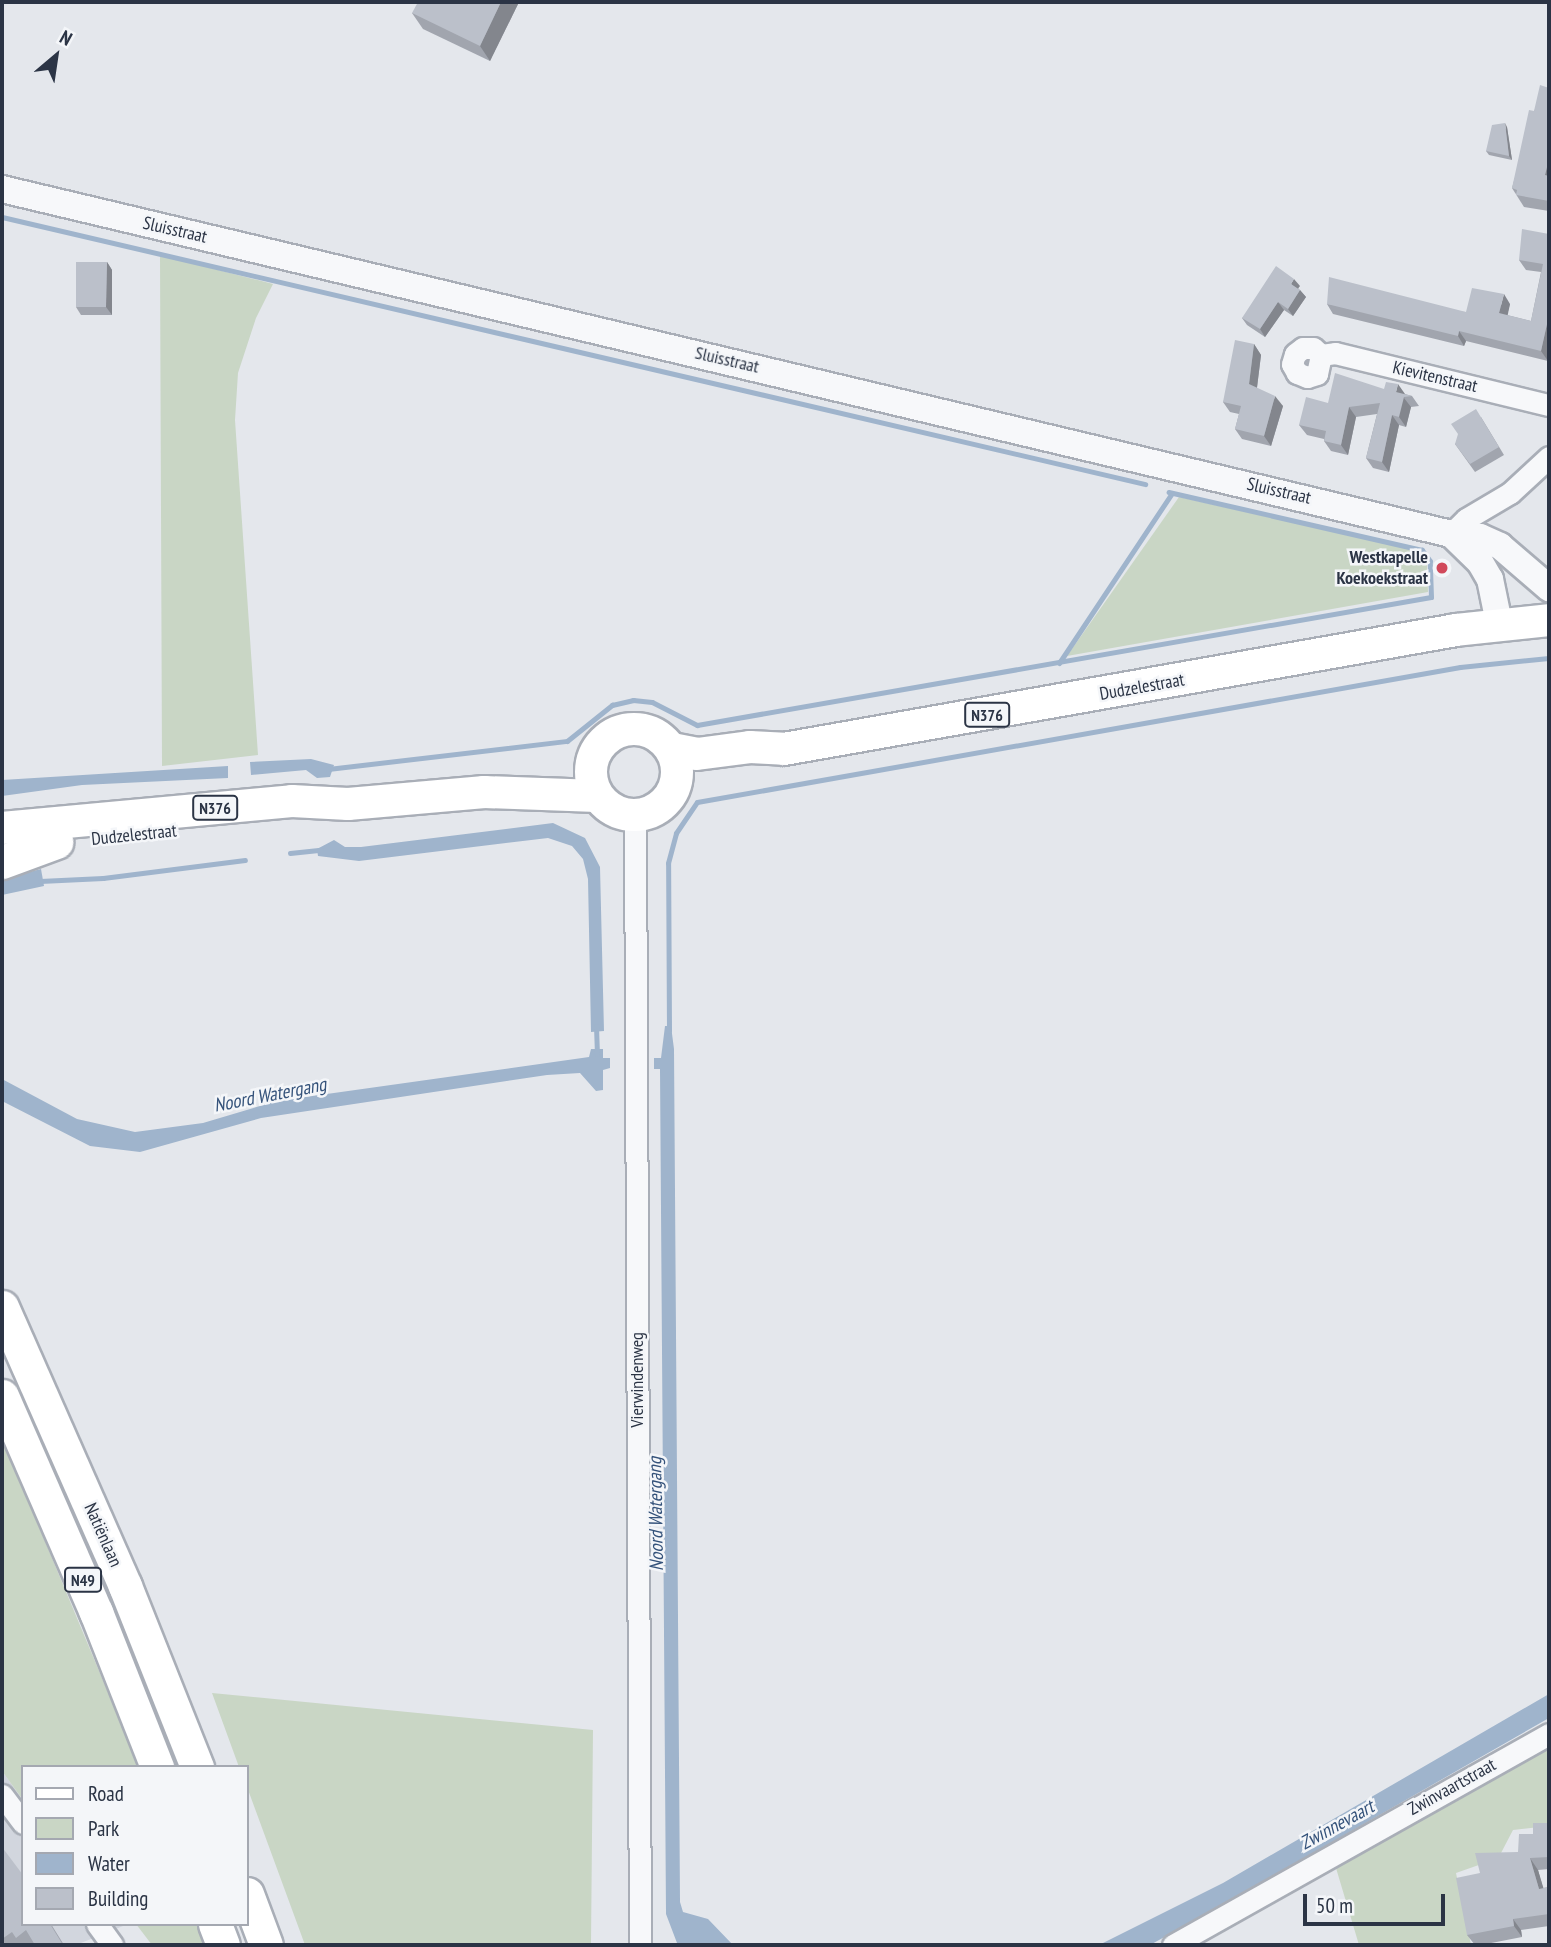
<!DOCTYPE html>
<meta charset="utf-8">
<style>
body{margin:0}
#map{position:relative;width:1551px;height:1947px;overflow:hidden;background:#e4e7ec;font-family:"PT Sans Narrow",sans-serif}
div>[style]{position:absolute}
.built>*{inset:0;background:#d2d6de}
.green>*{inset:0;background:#c9d6c5}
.water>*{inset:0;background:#9fb4cc}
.stream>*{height:5px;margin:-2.5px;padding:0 2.5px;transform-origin:2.5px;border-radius:2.5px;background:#9fb4cc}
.roads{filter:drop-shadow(2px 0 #a9aeb7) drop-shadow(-2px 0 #a9aeb7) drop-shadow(0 2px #a9aeb7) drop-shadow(0 -2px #a9aeb7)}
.minor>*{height:21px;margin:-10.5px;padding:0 10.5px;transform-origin:10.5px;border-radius:10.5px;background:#f7f8fa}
.tertiary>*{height:26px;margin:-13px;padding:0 13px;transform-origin:13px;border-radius:13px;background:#f7f8fa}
.primary>*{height:32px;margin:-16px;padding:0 16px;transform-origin:16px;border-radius:16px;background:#fff}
.primary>.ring{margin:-16px;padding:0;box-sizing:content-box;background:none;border:32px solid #fff;border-radius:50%}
.trunk>*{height:33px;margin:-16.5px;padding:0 16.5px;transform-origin:16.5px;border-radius:16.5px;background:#fff}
.wall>*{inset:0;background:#a1a5ae}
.shaded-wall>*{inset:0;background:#83868d}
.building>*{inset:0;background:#bbc0ca}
.dots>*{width:19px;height:19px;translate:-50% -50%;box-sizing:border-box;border:4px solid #f4f6f9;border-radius:50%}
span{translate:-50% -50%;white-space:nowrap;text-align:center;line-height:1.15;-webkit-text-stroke:5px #f4f6f9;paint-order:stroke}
.shield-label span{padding:2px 5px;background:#f4f6f9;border:2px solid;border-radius:5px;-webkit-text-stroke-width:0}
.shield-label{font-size:16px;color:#2b3445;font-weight:700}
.street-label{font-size:18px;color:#2b3445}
.poi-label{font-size:18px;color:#2b3445;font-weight:700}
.right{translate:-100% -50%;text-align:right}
.water-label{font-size:19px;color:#34527a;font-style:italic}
.frame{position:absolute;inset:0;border:4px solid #2b3445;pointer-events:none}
.legend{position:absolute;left:21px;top:1765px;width:228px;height:161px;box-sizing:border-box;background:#f4f6f9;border:2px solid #a4a8b1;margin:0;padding:9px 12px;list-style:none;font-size:21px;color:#2b3445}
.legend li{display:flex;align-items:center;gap:14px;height:35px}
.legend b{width:35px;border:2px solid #a4a8b1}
.north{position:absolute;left:21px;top:21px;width:70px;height:70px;-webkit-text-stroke:5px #f4f6f9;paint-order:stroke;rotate:29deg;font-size:19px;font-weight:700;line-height:28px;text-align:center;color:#2b3445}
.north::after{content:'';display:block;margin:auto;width:24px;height:32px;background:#2b3445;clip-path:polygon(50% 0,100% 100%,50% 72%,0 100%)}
.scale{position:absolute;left:1303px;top:1894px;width:142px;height:32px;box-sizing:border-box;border:4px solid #2b3445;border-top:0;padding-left:9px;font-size:21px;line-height:24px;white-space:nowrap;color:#2b3445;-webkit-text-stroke:5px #f4f6f9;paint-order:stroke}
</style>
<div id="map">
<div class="built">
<div style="clip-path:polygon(2px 1771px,23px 1800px,23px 1924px,128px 1924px,76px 1945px,2px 1945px)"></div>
</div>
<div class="green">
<div style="clip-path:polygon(160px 255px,273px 284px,256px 318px,238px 373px,235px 420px,258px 755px,162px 766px)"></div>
<div style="clip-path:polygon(1179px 497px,1407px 548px,1420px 553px,1427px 564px,1428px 592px,1067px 656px)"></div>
<div style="clip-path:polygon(2px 1438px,139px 1767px,23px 1767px,23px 1800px,2px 1771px)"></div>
<div style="clip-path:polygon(212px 1693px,593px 1730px,591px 1945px,305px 1945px,247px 1787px,247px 1767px,239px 1767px)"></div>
<div style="clip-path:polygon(1549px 1738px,1549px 1826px,1513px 1830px,1501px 1853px,1493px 1860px,1456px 1873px,1471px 1945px,1359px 1945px,1333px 1858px,1434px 1812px)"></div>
<div style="clip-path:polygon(136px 1924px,197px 1924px,205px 1945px,152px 1945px)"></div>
</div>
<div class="water">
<div style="clip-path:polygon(311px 759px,334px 765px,330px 777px,317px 778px,306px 770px,251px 775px,250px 762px)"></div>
<div style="clip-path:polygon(228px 766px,228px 778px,82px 785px,2px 796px,2px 780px)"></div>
<div style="clip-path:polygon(553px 823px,585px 838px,600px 867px,604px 1031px,591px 1032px,588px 879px,583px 859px,572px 846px,548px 838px,359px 861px,318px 856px,317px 849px,334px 840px,345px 847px,361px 847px)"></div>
<div style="clip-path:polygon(41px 869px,44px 886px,2px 895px,2px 879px)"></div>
<div style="clip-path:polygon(665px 1026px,671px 1026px,674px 1049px,680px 1902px,683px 1912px,708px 1919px,733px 1945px,677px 1943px,666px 1914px,660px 1069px,654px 1069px,654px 1058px,661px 1058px)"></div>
<div style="clip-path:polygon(591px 1049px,603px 1049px,603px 1058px,610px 1058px,610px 1068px,603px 1070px,603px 1090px,596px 1091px,580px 1073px,547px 1075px,261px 1118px,140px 1152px,90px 1146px,2px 1101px,2px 1079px,77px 1119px,135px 1132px,203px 1123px,277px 1101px,589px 1057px)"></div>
<div style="clip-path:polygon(1549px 1694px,1549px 1718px,1233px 1899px,1150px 1945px,1099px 1945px,1223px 1883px)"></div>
</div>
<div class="stream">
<div style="left:2px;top:217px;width:1174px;rotate:13.15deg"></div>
<div style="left:1059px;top:663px;width:204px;rotate:-56.4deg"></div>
<div style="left:328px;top:769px;width:241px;rotate:-6.7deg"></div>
<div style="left:567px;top:741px;width:58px;rotate:-38.7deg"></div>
<div style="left:612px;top:705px;width:22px;rotate:-13deg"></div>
<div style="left:633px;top:700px;width:19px;rotate:6deg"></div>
<div style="left:652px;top:702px;width:51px;rotate:27.1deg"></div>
<div style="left:697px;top:725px;width:745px;rotate:-9.89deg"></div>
<div style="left:1431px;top:597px;width:36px;rotate:-92deg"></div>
<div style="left:1430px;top:561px;width:14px;rotate:-126deg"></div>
<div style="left:1422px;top:550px;width:260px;rotate:-167.1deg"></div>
<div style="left:290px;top:853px;width:31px;rotate:-6deg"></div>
<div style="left:40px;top:881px;width:63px;rotate:-2.7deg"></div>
<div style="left:103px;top:878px;width:143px;rotate:-7.2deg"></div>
<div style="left:596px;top:1026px;width:28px;rotate:88deg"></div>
<div style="left:669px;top:1031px;width:168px;rotate:-90.3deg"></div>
<div style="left:668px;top:863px;width:31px;rotate:-75deg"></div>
<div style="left:676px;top:833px;width:37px;rotate:-56deg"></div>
<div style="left:697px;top:802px;width:775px;rotate:-10.03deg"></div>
<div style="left:1460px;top:667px;width:89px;rotate:-5.8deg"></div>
</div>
<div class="roads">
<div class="minor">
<div style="left:1321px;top:355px;width:19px;rotate:102deg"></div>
<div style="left:1317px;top:374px;width:10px;rotate:163deg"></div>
<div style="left:1307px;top:377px;width:11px;rotate:-158deg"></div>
<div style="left:1297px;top:373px;width:10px;rotate:-119deg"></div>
<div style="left:1292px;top:364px;width:10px;rotate:-73deg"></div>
<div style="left:1295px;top:354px;width:10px;rotate:-37deg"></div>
<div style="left:1303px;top:348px;width:10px"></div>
<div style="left:1313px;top:348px;width:11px;rotate:41deg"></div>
<div style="left:1321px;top:355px;width:14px;rotate:-8deg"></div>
<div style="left:1335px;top:353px;width:220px;rotate:13.7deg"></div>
<div style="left:1451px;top:534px;width:21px;rotate:-45deg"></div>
<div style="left:1466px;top:519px;width:51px;rotate:-30.6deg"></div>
<div style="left:1510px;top:493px;width:53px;rotate:-42.7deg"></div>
<div style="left:635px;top:815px;width:1130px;rotate:89.75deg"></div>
<div style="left:2px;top:1795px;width:35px;rotate:53deg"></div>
<div style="left:97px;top:1924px;width:26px;rotate:54deg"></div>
<div style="left:1173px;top:1945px;width:431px;rotate:-29.3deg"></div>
</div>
<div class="tertiary">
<div style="left:2px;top:189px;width:1490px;rotate:13.39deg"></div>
<div style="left:1451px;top:534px;width:29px;rotate:6deg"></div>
<div style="left:1480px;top:537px;width:22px;rotate:24deg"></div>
<div style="left:1500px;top:546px;width:65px;rotate:40.6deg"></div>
<div style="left:1451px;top:534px;width:40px;rotate:44deg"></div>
<div style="left:1480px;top:562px;width:20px;rotate:60deg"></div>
<div style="left:1490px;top:579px;width:45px;rotate:78.4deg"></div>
</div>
<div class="primary">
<div class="ring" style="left:591px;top:729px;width:54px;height:54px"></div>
<div style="left:672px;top:749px;width:25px;rotate:11deg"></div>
<div style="left:697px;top:754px;width:53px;rotate:-7.5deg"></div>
<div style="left:750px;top:747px;width:34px;rotate:3deg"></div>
<div style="left:784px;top:749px;width:682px;rotate:-10.04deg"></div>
<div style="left:1456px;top:630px;width:94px;rotate:-6.1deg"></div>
<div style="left:2px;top:828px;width:291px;rotate:-5.3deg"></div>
<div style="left:292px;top:801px;width:56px;rotate:3.1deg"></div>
<div style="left:348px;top:804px;width:137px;rotate:-5deg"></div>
<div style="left:484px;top:792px;width:113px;rotate:2deg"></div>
</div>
<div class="trunk">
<div style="left:2px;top:862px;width:58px;rotate:-20.3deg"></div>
<div style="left:2px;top:1307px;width:305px;rotate:66.2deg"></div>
<div style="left:125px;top:1586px;width:195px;rotate:68.3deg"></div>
<div style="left:2px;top:1396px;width:236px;rotate:66.5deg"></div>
<div style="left:96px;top:1612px;width:167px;rotate:68.5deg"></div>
<div style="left:247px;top:1894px;width:54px;rotate:69.6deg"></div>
<div style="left:215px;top:1924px;width:22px;rotate:69deg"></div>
</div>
</div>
<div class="wall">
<div style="clip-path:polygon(519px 2px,490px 61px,423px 29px,412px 13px)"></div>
<div style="clip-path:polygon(1549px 88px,1549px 211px,1524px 207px,1512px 188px,1534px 111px)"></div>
<div style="clip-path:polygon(1507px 127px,1512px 160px,1489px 155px,1486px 151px)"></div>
<div style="clip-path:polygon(1549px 234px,1549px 354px,1548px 361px,1466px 341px,1464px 346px,1333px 314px,1327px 304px,1466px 312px,1510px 304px,1507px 315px,1531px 321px,1541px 272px,1526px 270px,1519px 260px)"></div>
<div style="clip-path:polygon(107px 262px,112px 270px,112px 315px,81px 315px,76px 307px)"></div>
<div style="clip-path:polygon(1300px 286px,1298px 288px,1306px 297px,1293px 316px,1284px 310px,1265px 337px,1247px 325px,1242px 318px)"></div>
<div style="clip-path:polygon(1254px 344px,1261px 355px,1257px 388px,1283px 406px,1271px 446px,1242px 439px,1235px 429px,1239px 414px,1230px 412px,1223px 402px)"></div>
<div style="clip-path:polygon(1405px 394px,1412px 396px,1419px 406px,1411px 407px,1406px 427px,1399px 425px,1389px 472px,1373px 468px,1366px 458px,1377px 414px,1356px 417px,1348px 455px,1331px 451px,1324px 441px,1324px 439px,1307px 435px,1299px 425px,1328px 403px)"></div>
<div style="clip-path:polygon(1481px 417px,1504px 455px,1475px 472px,1455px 444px)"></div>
<div style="clip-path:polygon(1549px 1823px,1549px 1869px,1538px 1870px,1543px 1888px,1549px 1887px,1549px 1926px,1521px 1930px,1522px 1937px,1481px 1945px,1475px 1945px,1467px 1935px,1480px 1873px,1518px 1852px,1533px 1834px)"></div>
<div style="clip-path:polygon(2px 1847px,23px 1924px,51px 1924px,64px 1945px,34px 1944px,2px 1945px)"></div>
</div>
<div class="shaded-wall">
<div style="clip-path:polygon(501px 2px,519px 2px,490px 61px,480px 46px)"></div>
<div style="clip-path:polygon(1505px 123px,1507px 127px,1512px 160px,1509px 156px)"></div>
<div style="clip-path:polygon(1549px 159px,1549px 180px,1545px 175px)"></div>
<div style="clip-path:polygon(107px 262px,112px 270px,112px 315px,106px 307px)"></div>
<div style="clip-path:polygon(1294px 279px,1300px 286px,1296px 291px,1291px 284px)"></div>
<div style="clip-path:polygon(1300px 290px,1306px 297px,1293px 316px,1288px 309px)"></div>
<div style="clip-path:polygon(1504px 294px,1510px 304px,1506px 323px,1499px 313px)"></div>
<div style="clip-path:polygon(1278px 302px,1284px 310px,1265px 337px,1260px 329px)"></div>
<div style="clip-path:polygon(1549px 315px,1549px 354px,1548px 361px,1541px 351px)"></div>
<div style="clip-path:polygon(1459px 331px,1466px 341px,1464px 346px,1458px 336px)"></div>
<div style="clip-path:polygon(1254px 344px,1261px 355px,1256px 395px,1249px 384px)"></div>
<div style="clip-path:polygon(1398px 384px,1405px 394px,1404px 398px,1411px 407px,1406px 427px,1399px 417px,1396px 392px)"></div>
<div style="clip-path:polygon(1275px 396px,1283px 406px,1271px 446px,1264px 436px)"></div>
<div style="clip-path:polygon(1349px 407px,1356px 417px,1348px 455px,1341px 445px)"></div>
<div style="clip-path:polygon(1392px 415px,1399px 425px,1389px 472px,1382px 462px)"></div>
<div style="clip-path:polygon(1530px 1858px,1538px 1870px,1547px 1900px,1539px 1889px)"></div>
<div style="clip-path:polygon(1513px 1919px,1521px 1930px,1522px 1937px,1514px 1926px)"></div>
</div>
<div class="building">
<div style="clip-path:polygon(418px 2px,501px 2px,480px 46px,412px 13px)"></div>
<div style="clip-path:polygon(1540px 85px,1549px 88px,1549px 159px,1545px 175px,1549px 176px,1549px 201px,1516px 195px,1517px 190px,1512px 188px,1529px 110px,1534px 111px)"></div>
<div style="clip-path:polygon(1505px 123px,1509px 156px,1486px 151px,1492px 125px)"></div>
<div style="clip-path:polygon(1522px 229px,1549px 234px,1549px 315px,1541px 351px,1459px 331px,1458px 336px,1327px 304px,1329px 277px,1466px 312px,1472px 288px,1504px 294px,1499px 313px,1531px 321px,1543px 264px,1519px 260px)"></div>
<div style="clip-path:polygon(76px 262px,107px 262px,106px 307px,76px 307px)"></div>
<div style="clip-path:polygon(1276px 266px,1294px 279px,1291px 284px,1300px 290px,1288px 309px,1278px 302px,1260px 329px,1242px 318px)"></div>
<div style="clip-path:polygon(1235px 340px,1254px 344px,1249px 384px,1275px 396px,1264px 436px,1235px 429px,1241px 406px,1223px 402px)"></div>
<div style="clip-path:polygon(1335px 373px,1384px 389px,1386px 382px,1398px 384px,1396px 392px,1412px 396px,1404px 397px,1399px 417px,1392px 415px,1382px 462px,1366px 458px,1380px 403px,1349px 407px,1341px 445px,1324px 441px,1326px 431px,1299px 425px,1306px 397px,1328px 403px)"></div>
<div style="clip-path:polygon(1476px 409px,1499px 447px,1470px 464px,1455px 444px,1458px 434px,1451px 424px)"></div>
<div style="clip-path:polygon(1533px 1823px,1549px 1823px,1549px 1857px,1530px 1858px,1539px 1889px,1549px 1887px,1549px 1914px,1513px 1919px,1514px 1926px,1467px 1935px,1456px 1878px,1480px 1873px,1475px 1853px,1518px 1852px,1519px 1834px,1533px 1834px)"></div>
<div style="clip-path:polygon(2px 1847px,23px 1875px,23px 1924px,50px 1924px,63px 1945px,35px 1945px,26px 1930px,16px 1938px,12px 1932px,2px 1939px)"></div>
</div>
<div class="dots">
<div style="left:1442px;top:568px;background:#d1495b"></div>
</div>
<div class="shield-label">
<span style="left:987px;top:715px">N376</span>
<span style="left:215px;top:808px">N376</span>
<span style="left:83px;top:1580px">N49</span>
</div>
<div class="street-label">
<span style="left:175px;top:230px;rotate:13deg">Sluisstraat</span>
<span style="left:727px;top:360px;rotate:13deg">Sluisstraat</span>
<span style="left:1435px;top:377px;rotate:13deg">Kievitenstraat</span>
<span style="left:1279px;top:491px;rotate:13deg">Sluisstraat</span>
<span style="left:1142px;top:687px;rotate:-10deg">Dudzelestraat</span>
<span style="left:134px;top:835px;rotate:-6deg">Dudzelestraat</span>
<span style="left:637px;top:1380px;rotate:-90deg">Vierwindenweg</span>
<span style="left:103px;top:1535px;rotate:66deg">Natiënlaan</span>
<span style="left:1452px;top:1787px;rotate:-29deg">Zwinvaartstraat</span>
</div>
<div class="poi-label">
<span class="right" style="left:1428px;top:568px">Westkapelle<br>Koekoekstraat</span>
</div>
<div class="water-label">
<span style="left:270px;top:1095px;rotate:-11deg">Noord Watergang</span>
<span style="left:656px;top:1514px;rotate:-91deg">Noord Watergang</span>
<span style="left:1337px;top:1825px;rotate:-29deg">Zwinnevaart</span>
</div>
<div class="frame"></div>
<ul class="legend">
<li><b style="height:9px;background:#fff"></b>Road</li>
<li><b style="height:19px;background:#c9d6c5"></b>Park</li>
<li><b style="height:19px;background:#9fb4cc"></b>Water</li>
<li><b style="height:19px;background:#bbc0ca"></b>Building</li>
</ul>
<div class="north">N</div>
<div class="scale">50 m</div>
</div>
